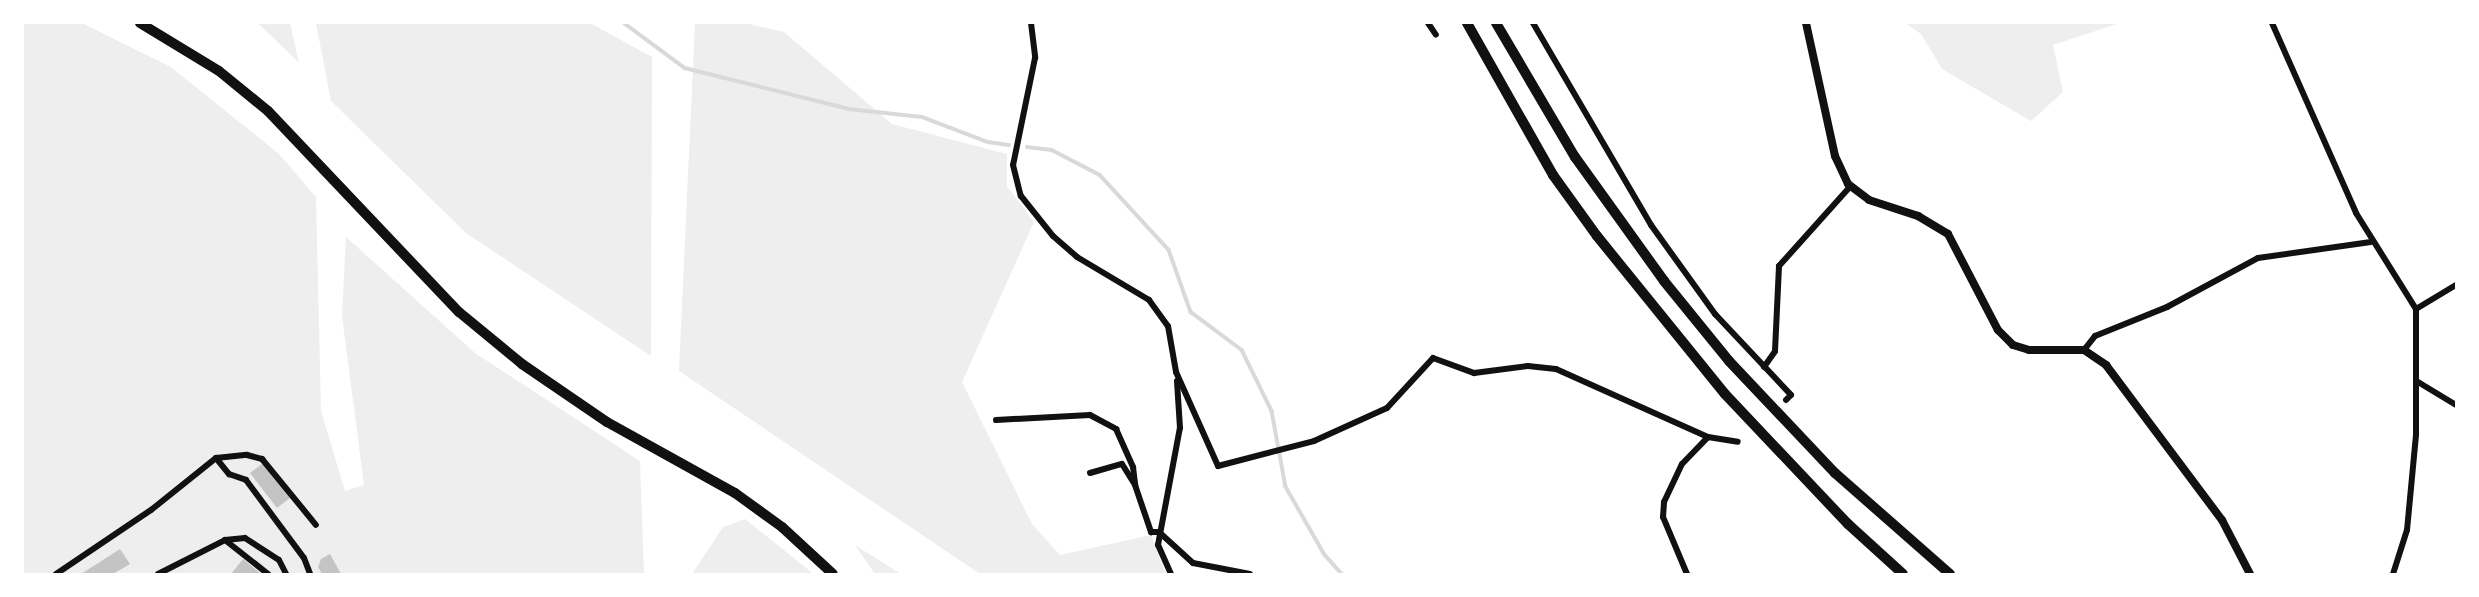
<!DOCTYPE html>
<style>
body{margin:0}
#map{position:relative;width:2479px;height:597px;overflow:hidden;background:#fff;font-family:Karla,sans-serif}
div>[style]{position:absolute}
.green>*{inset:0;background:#eee}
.stream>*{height:3.5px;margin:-1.75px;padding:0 1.75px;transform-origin:1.75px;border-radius:1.75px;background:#d9d9d9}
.building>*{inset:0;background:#c4c4c4}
.minor>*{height:6px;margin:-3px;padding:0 3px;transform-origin:3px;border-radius:3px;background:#111}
.tertiary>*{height:8px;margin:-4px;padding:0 4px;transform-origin:4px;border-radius:4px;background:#111}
.trunk>*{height:10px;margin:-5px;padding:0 5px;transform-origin:5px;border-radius:5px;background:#111}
.motorway>*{height:10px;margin:-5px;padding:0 5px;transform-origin:5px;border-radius:5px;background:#111}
span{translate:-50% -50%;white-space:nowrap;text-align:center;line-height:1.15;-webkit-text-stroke:5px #fff;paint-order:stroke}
.frame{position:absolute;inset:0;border:24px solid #fff;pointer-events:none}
</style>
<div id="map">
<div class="green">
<div style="clip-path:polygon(23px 23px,82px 23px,171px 67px,279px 154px,316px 197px,321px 411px,345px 491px,364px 485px,342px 316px,346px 237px,475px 353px,640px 461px,644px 574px,23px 574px)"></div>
<div style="clip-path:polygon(258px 23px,290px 23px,299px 63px)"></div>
<div style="clip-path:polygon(316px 23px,590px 23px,652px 57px,651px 356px,466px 233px,331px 101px)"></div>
<div style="clip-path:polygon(695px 23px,745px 23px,784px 32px,892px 124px,1007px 154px,1007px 186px,1034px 222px,962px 382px,1032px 524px,1060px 555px,1151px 535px,1166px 574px,980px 574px,679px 371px)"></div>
<div style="clip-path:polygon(1905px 23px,2120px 23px,2053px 45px,2063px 92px,2031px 121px,1942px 69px,1921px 34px)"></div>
<div style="clip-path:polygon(745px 519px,810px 571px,812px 574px,692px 574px,723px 527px)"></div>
<div style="clip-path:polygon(855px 545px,901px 574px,875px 574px)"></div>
</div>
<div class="stream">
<div style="left:624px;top:23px;width:76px;rotate:36.4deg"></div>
<div style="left:685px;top:68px;width:169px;rotate:14deg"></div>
<div style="left:849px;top:109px;width:73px;rotate:6.3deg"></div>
<div style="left:922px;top:117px;width:71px;rotate:20.7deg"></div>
<div style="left:988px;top:142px;width:21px;rotate:8deg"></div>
<div style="left:1027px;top:147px;width:25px;rotate:7deg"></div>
<div style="left:1052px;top:150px;width:54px;rotate:27.5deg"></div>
<div style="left:1100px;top:175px;width:102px;rotate:47.4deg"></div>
<div style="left:1169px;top:250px;width:66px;rotate:70.5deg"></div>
<div style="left:1191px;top:312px;width:64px;rotate:36.7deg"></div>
<div style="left:1242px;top:350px;width:68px;rotate:63.8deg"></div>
<div style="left:1272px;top:411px;width:77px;rotate:79.6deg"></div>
<div style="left:1286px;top:487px;width:78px;rotate:60.2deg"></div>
<div style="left:1325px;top:555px;width:25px;rotate:48deg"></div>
</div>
<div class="building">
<div style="clip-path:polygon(262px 464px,290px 498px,277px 508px,250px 473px)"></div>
<div style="clip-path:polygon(120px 549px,130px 564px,113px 574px,81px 574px)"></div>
<div style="clip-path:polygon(330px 554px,341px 574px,322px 574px,318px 567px,321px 559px)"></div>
<div style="clip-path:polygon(243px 559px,261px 574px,231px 574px)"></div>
</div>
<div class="minor">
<div style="left:1031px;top:23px;width:35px;rotate:83deg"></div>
<div style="left:1035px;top:58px;width:109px;rotate:101.6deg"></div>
<div style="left:1013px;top:165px;width:32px;rotate:76deg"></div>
<div style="left:1021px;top:196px;width:51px;rotate:51.3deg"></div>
<div style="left:1053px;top:236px;width:32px;rotate:41deg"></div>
<div style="left:1077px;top:257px;width:84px;rotate:30.8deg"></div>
<div style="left:1149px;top:300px;width:32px;rotate:54deg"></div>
<div style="left:1168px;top:326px;width:47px;rotate:80.1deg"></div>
<div style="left:1176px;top:372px;width:103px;rotate:65.9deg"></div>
<div style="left:1218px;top:466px;width:99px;rotate:-14.6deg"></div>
<div style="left:1314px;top:441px;width:80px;rotate:-24.3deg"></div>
<div style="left:1387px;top:408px;width:68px;rotate:-47.4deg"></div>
<div style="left:1433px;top:358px;width:44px;rotate:20.1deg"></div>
<div style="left:1474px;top:373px;width:54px;rotate:-7.4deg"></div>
<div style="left:1528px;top:366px;width:28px;rotate:6deg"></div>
<div style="left:1556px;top:369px;width:167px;rotate:24.1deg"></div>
<div style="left:1428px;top:23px;width:14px;rotate:56deg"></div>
<div style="left:1533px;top:23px;width:234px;rotate:59.7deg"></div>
<div style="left:1651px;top:225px;width:110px;rotate:54.3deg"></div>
<div style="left:1715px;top:314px;width:111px;rotate:46.8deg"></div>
<div style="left:1791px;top:395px;width:7px;rotate:135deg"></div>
<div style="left:2272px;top:23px;width:208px;rotate:66.1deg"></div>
<div style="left:2356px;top:213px;width:113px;rotate:58deg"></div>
<div style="left:2416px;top:309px;width:126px;rotate:90deg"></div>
<div style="left:2416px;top:435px;width:95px;rotate:95.4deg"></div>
<div style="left:2407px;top:530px;width:46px;rotate:107.7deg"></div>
<div style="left:2416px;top:309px;width:47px;rotate:-31deg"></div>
<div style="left:2084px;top:350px;width:18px;rotate:-52deg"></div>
<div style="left:2095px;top:336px;width:78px;rotate:-21.9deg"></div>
<div style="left:2167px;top:307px;width:103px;rotate:-28.3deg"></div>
<div style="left:2258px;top:258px;width:114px;rotate:-8.1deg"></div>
<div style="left:1764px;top:367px;width:19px;rotate:-55deg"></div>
<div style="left:1775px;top:351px;width:85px;rotate:-87.3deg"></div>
<div style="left:1779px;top:266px;width:106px;rotate:-48.1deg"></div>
<div style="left:2418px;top:382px;width:44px;rotate:31.2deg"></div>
<div style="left:996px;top:420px;width:94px;rotate:-3deg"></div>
<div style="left:1090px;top:415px;width:30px;rotate:28deg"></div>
<div style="left:1116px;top:429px;width:42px;rotate:65.9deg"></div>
<div style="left:1133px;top:467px;width:16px;rotate:83deg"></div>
<div style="left:216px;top:458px;width:21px;rotate:51deg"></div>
<div style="left:229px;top:474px;width:18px;rotate:19deg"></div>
<div style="left:246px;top:480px;width:97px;rotate:53.4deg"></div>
<div style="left:304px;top:558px;width:17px;rotate:69deg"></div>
<div style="left:1090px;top:473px;width:33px;rotate:-16deg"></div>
<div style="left:1122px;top:464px;width:25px;rotate:58deg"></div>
<div style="left:1135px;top:485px;width:50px;rotate:71.2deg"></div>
<div style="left:1151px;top:532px;width:8px"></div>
<div style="left:1159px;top:532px;width:46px;rotate:42.4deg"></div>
<div style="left:1193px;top:563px;width:58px;rotate:10.9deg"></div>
<div style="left:225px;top:540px;width:55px;rotate:38.3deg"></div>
<div style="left:56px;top:574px;width:115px;rotate:-34deg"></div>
<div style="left:151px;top:510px;width:83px;rotate:-38.7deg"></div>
<div style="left:216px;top:458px;width:31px;rotate:-6deg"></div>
<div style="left:247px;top:455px;width:16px;rotate:15deg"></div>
<div style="left:262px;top:459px;width:85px;rotate:50.7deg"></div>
<div style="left:158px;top:574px;width:75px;rotate:-26.9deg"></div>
<div style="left:225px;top:540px;width:20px;rotate:-6deg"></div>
<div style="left:245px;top:538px;width:40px;rotate:32.9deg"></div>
<div style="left:279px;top:560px;width:16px;rotate:63deg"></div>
<div style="left:1171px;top:574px;width:32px;rotate:-114deg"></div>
<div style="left:1158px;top:545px;width:119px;rotate:-79.4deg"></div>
<div style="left:1180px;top:428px;width:47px;rotate:-93.7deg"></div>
<div style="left:1687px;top:574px;width:62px;rotate:-112.8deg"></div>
<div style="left:1663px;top:517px;width:15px;rotate:-86deg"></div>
<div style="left:1664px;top:502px;width:42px;rotate:-64.7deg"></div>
<div style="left:1682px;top:464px;width:37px;rotate:-46deg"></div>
<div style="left:1708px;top:437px;width:30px;rotate:9deg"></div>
</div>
<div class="tertiary">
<div style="left:1806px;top:23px;width:136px;rotate:77.7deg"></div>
<div style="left:1835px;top:156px;width:31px;rotate:65deg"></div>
<div style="left:1848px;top:184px;width:26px;rotate:37deg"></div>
<div style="left:1869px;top:200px;width:52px;rotate:18.1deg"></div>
<div style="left:1918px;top:216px;width:35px;rotate:31deg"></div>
<div style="left:1948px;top:234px;width:108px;rotate:62.5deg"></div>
<div style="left:1998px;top:330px;width:21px;rotate:45deg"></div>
<div style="left:2013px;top:345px;width:17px;rotate:17deg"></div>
<div style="left:2029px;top:350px;width:55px"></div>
<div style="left:2084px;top:350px;width:27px;rotate:34deg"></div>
<div style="left:2106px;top:365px;width:194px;rotate:53.2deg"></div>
<div style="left:2222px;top:520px;width:61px;rotate:62.6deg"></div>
</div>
<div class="trunk">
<div style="left:140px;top:23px;width:92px;rotate:31.3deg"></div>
<div style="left:219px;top:71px;width:63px;rotate:39.2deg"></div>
<div style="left:268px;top:111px;width:277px;rotate:46.5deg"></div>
<div style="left:459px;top:312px;width:82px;rotate:39.5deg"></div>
<div style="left:522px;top:364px;width:103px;rotate:34.3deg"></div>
<div style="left:607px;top:422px;width:146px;rotate:29deg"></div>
<div style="left:735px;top:493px;width:58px;rotate:35.9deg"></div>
<div style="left:782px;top:527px;width:69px;rotate:42.7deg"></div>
</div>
<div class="motorway">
<div style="left:1467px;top:23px;width:175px;rotate:60.5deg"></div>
<div style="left:1553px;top:175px;width:75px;rotate:54.2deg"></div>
<div style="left:1597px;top:236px;width:203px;rotate:51deg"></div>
<div style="left:1725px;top:394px;width:179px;rotate:46.6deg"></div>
<div style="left:1848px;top:524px;width:74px;rotate:42.3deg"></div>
<div style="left:1496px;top:23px;width:156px;rotate:59.5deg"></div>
<div style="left:1575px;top:157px;width:153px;rotate:54.3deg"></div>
<div style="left:1664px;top:281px;width:103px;rotate:50.9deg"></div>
<div style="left:1729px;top:361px;width:154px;rotate:46.6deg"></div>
<div style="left:1835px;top:473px;width:153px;rotate:41.3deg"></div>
</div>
<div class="frame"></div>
</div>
